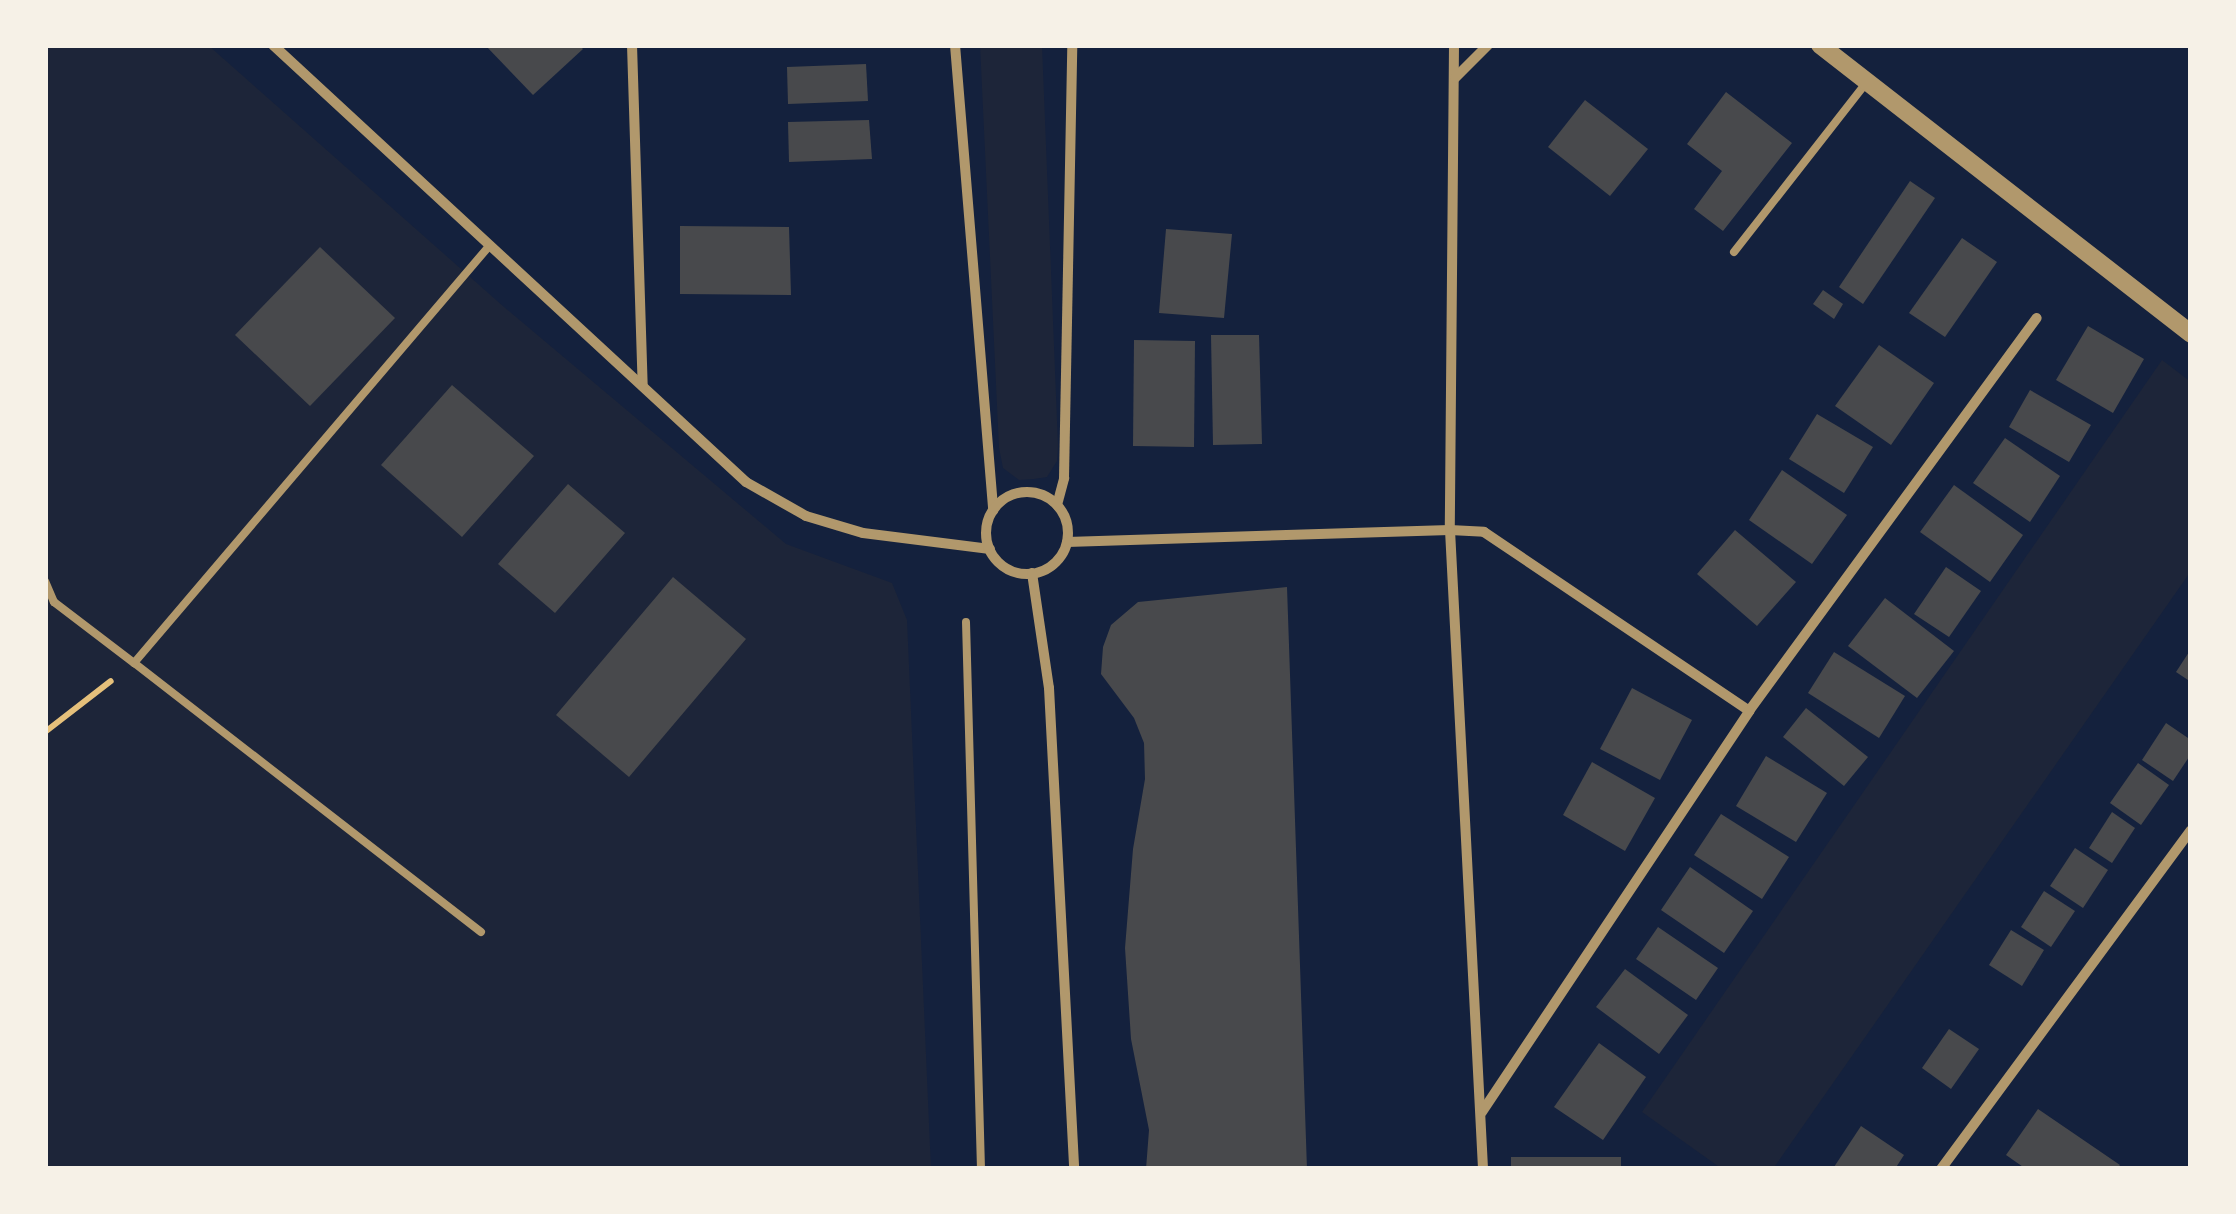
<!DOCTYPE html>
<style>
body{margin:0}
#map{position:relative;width:2236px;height:1214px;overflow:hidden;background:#14213d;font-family:Figtree,sans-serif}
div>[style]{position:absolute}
.green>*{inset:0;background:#1d2539}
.building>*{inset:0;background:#48494c}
.path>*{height:6px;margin:-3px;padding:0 3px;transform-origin:3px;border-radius:3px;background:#e5c07b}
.service>*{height:8px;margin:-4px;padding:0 4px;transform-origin:4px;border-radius:4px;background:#b1986c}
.minor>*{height:10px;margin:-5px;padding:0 5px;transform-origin:5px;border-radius:5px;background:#b1986c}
.minor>.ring{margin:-5px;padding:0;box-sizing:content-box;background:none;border:10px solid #b1986c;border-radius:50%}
.tertiary>*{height:18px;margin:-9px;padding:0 9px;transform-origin:9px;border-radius:9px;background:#b1986c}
span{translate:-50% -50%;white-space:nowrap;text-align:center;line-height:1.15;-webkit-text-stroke:10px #f6f1e7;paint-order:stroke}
.frame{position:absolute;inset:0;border:48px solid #f6f1e7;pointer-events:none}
</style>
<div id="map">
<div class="green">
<div style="clip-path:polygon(45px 45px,208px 45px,504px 307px,786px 544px,892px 583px,907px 620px,931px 1169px,45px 1169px)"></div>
<div style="clip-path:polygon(980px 45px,1042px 45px,1058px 446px,1057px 461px,1047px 477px,1034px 479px,1019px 480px,1003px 468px,999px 448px)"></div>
<div style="clip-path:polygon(2162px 360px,2191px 382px,2191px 571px,1773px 1169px,1722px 1169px,1642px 1112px)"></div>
</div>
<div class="building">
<div style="clip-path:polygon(485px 45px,579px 45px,583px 49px,533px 95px)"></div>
<div style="clip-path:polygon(866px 64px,868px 101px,788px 104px,787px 67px)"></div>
<div style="clip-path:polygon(1726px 92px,1792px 143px,1723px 231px,1694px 209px,1722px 171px,1687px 144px)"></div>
<div style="clip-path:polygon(1585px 100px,1648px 149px,1610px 196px,1548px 147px)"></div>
<div style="clip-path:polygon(869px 120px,872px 159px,789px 162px,788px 122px)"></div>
<div style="clip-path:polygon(1910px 181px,1935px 198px,1863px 304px,1839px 287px)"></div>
<div style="clip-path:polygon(680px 226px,789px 227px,791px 295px,680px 294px)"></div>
<div style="clip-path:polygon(1166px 229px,1232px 234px,1224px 318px,1159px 313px)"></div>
<div style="clip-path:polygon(1962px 238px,1997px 262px,1945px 337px,1909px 313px)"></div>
<div style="clip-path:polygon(320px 247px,395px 318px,310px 406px,235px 335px)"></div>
<div style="clip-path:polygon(1823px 290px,1843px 304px,1834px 319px,1813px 304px)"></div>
<div style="clip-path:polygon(2088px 326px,2144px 359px,2113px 413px,2056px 380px)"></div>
<div style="clip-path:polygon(1211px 335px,1259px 335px,1262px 444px,1213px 445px)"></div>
<div style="clip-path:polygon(1134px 340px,1195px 341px,1194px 447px,1133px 446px)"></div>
<div style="clip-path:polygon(1879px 345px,1934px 383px,1891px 445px,1835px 406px)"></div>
<div style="clip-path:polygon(452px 385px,534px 456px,462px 537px,381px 465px)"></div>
<div style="clip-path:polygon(2030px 390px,2091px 425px,2069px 462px,2009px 427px)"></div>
<div style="clip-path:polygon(1817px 414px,1873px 447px,1844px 493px,1789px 459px)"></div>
<div style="clip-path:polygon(2005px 438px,2060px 476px,2030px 522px,1973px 483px)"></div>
<div style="clip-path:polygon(1782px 470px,1847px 515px,1812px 564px,1749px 520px)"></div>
<div style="clip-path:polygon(568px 484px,625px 533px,555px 613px,498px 564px)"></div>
<div style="clip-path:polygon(1954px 485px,2023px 535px,1990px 582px,1920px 532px)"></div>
<div style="clip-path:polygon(1735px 530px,1796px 582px,1757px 626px,1697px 574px)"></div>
<div style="clip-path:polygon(1946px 567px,1981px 591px,1949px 637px,1914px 614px)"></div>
<div style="clip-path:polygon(673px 577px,746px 639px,629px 777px,556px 715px)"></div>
<div style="clip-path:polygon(1287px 587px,1307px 1169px,1146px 1169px,1149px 1130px,1131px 1039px,1125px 948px,1133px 849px,1145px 779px,1144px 743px,1134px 718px,1101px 674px,1103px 647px,1111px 625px,1138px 602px)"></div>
<div style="clip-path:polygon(1885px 598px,1954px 651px,1917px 698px,1848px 646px)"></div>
<div style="clip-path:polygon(2191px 649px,2191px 682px,2176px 672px)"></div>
<div style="clip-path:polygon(1834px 652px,1905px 696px,1879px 738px,1808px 693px)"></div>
<div style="clip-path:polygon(1632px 688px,1692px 720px,1660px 780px,1600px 749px)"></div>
<div style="clip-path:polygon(1806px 708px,1868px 757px,1844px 786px,1783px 737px)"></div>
<div style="clip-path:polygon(2166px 723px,2191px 740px,2191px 754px,2173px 781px,2142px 760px)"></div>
<div style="clip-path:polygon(1766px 756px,1827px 793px,1796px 842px,1736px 806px)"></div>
<div style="clip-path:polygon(1592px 762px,1655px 798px,1625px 851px,1563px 815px)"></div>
<div style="clip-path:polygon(2138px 763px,2169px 785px,2141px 825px,2110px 803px)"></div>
<div style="clip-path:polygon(2112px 812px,2135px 828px,2112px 863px,2089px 848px)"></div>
<div style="clip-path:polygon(1721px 814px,1789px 857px,1762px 899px,1694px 855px)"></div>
<div style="clip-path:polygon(2075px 848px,2108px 870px,2083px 908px,2050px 886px)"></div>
<div style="clip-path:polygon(1690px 867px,1753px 911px,1724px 953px,1661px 910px)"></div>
<div style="clip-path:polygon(2044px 891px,2075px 911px,2051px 947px,2021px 927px)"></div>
<div style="clip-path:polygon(1658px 927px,1718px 968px,1696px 1000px,1636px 959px)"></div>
<div style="clip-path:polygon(2011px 930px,2044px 950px,2022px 986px,1989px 965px)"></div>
<div style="clip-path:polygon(1625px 969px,1688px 1015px,1659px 1054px,1596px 1007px)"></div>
<div style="clip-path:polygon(1949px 1029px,1979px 1049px,1951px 1089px,1922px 1068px)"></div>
<div style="clip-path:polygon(1599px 1043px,1646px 1077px,1603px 1140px,1554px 1107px)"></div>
<div style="clip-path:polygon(2038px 1109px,2120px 1165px,2117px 1169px,2026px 1169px,2006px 1155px)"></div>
<div style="clip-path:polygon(1861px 1126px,1904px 1155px,1895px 1169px,1834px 1167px)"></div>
<div style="clip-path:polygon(1511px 1157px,1621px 1157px,1621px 1169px,1511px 1169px)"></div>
</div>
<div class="path">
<div style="left:45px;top:732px;width:83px;rotate:-37.7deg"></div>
</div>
<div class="service">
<div style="left:1734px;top:252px;width:216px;rotate:-52deg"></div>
<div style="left:45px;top:581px;width:23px;rotate:67deg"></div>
<div style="left:54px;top:602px;width:101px;rotate:37.3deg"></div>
<div style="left:966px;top:622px;width:547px;rotate:88.43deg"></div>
<div style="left:481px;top:932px;width:439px;rotate:-142.2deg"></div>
<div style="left:134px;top:663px;width:549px;rotate:-49.58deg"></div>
</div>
<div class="minor">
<div style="left:273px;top:45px;width:644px;rotate:42.73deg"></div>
<div style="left:746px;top:482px;width:69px;rotate:29.5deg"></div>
<div style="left:806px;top:516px;width:59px;rotate:16.6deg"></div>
<div style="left:863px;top:533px;width:128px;rotate:7.2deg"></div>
<div style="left:632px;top:45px;width:341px;rotate:88.2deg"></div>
<div style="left:955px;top:45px;width:467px;rotate:85.3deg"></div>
<div style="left:1454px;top:45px;width:485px;rotate:90.5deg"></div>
<div style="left:1450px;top:530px;width:34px;rotate:3deg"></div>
<div style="left:1484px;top:532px;width:320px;rotate:34deg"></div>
<div style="left:1455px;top:78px;width:47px;rotate:-45deg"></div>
<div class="ring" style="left:986px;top:492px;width:72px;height:72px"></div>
<div style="left:1057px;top:505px;width:28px;rotate:-75deg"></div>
<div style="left:1064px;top:478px;width:433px;rotate:-88.9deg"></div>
<div style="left:1067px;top:542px;width:383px;rotate:-1.8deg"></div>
<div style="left:1450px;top:530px;width:640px;rotate:87.04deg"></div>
<div style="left:1032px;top:573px;width:116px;rotate:81.6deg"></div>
<div style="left:1049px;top:688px;width:482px;rotate:87deg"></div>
<div style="left:1482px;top:1112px;width:482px;rotate:-56.3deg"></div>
<div style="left:1749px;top:711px;width:487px;rotate:-53.8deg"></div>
<div style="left:1941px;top:1169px;width:421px;rotate:-53.6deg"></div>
</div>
<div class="tertiary">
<div style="left:1820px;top:45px;width:470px;rotate:37.9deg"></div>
</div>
<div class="frame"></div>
</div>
